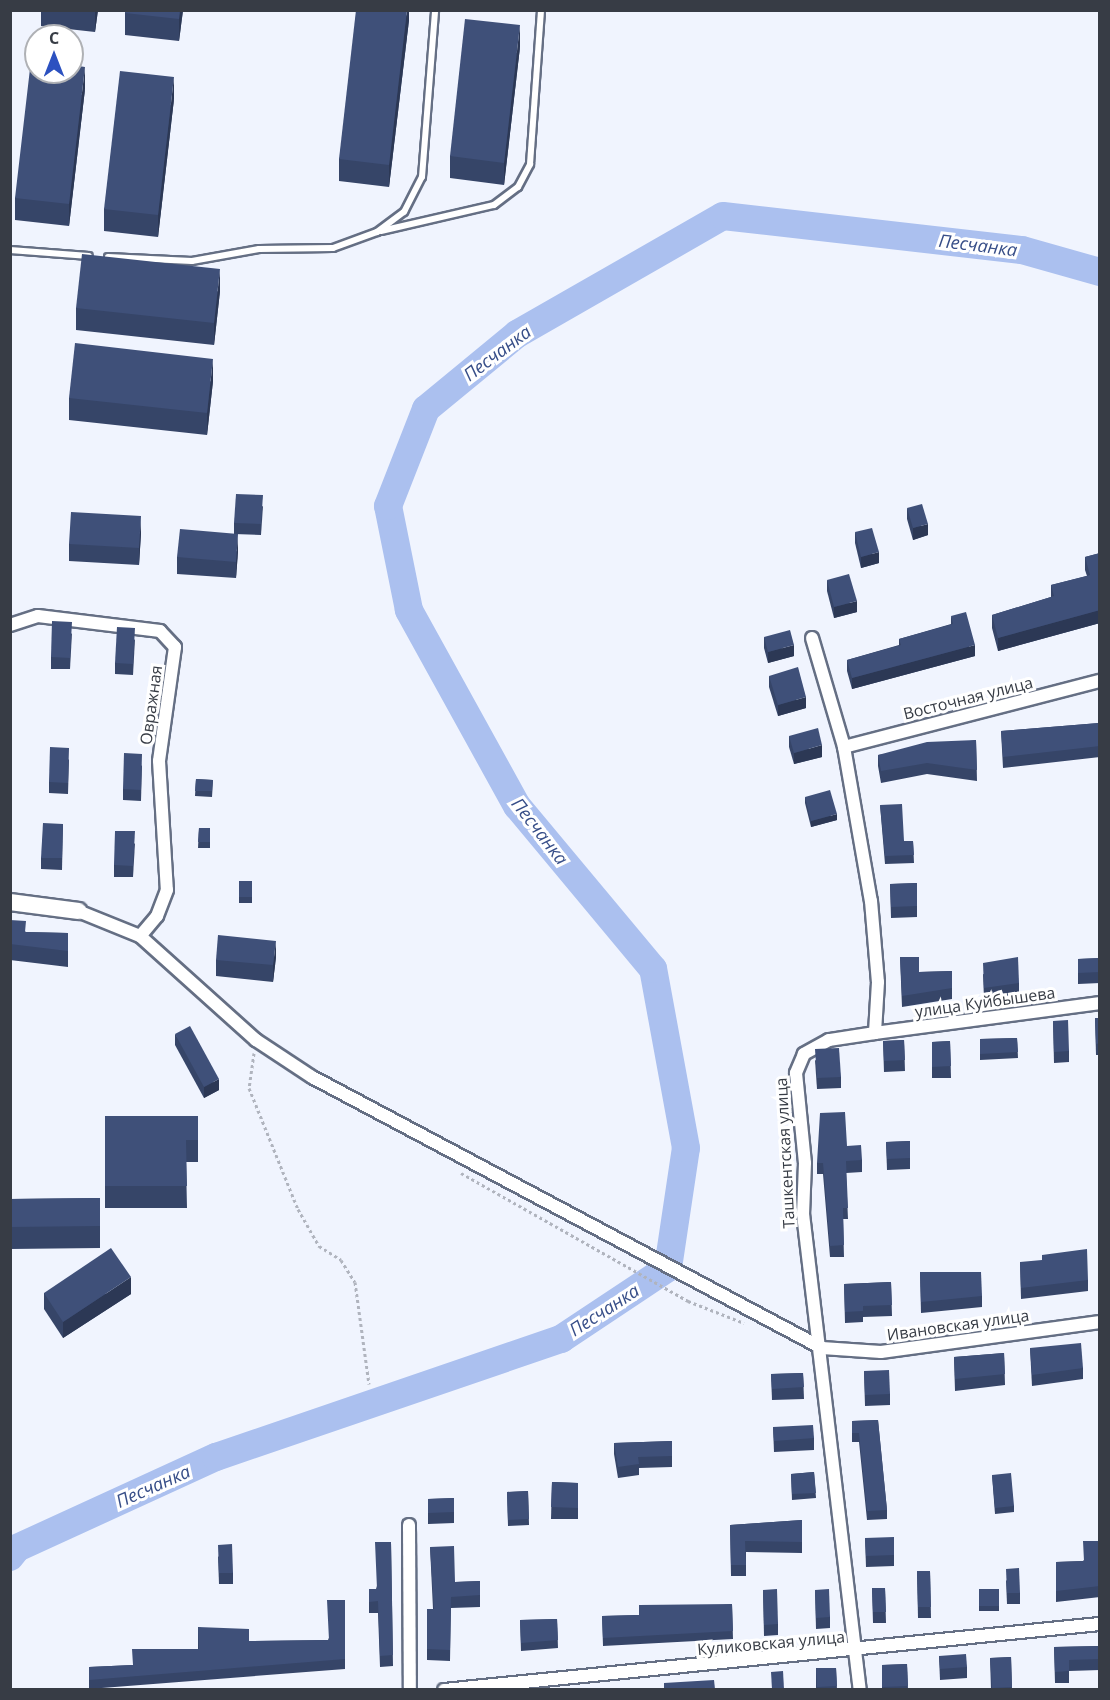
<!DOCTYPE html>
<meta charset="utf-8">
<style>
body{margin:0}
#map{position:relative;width:1110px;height:1700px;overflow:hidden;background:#f0f4fe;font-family:"Open Sans",sans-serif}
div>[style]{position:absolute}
.river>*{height:28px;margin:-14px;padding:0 14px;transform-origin:14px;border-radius:14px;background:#abc0ef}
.path>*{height:3px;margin-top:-1.5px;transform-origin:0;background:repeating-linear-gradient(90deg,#b0b4be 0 3px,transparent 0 6px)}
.roads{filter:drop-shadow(2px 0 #656f84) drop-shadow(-2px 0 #656f84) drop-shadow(0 2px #656f84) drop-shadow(0 -2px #656f84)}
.service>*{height:6px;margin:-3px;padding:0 3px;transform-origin:3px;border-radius:3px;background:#fff}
.minor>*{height:12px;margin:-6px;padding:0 6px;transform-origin:6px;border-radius:6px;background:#fff}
.tertiary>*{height:16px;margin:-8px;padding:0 8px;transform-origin:8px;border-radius:8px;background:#fff}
.wall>*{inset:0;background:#364568}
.shaded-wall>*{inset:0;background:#2c3855}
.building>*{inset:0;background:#3f5079}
span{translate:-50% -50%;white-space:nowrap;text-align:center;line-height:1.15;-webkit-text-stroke:6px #fff;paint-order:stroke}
.street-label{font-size:16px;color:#373c45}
.water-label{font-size:18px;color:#374e88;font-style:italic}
.frame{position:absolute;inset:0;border:12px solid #373c45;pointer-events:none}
.north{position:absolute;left:24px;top:24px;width:60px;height:60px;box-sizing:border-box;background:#fff;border:2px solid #afb1b5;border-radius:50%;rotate:0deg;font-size:16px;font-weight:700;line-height:24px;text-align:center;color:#373c45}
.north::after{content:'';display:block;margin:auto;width:21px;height:27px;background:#2c51c0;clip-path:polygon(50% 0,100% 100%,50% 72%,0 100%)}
</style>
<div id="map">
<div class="river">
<div style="left:10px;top:1557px;width:11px;rotate:-52deg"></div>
<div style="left:17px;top:1548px;width:219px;rotate:-24.6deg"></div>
<div style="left:216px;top:1457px;width:365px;rotate:-18.9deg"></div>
<div style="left:561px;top:1339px;width:128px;rotate:-33.6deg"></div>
<div style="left:668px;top:1268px;width:121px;rotate:-81.5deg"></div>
<div style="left:686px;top:1148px;width:182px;rotate:-100.4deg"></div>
<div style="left:653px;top:969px;width:212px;rotate:-129.8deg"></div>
<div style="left:517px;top:806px;width:224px;rotate:-118.9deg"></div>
<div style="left:409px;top:610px;width:106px;rotate:-101.4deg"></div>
<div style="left:388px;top:506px;width:104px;rotate:-68.6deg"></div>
<div style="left:426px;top:409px;width:118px;rotate:-39.5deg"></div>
<div style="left:517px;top:334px;width:237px;rotate:-29.8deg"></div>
<div style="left:723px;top:216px;width:301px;rotate:6.5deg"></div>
<div style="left:1022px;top:250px;width:81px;rotate:15.8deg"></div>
</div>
<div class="path">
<div style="left:254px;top:1053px;width:35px;rotate:98deg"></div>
<div style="left:249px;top:1088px;width:131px;rotate:68deg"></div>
<div style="left:298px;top:1209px;width:43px;rotate:60.4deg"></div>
<div style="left:319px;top:1246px;width:26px;rotate:32deg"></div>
<div style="left:341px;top:1260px;width:26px;rotate:58deg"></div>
<div style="left:355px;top:1282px;width:103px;rotate:82.2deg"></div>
<div style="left:461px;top:1173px;width:261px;rotate:29.4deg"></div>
<div style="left:688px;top:1301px;width:60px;rotate:21.4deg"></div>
</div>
<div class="roads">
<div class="service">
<div style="left:381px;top:231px;width:116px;rotate:-13deg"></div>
<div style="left:494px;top:205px;width:30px;rotate:-37deg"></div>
<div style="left:518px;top:187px;width:26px;rotate:-62deg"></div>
<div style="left:530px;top:164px;width:154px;rotate:-85.9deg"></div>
<div style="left:10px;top:250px;width:79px;rotate:4.3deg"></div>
<div style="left:108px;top:257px;width:84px;rotate:2.7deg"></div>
<div style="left:192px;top:261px;width:68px;rotate:-10.2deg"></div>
<div style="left:259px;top:249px;width:74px;rotate:-0.8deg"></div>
<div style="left:333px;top:248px;width:47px;rotate:-20deg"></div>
<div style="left:377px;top:232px;width:34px;rotate:-37deg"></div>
<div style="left:404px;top:212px;width:39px;rotate:-63deg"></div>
<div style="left:422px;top:177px;width:168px;rotate:-85.5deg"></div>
</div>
<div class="minor">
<div style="left:10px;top:625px;width:29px;rotate:-18deg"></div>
<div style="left:38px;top:616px;width:123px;rotate:7deg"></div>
<div style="left:160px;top:631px;width:22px;rotate:47deg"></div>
<div style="left:175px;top:647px;width:115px;rotate:98deg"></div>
<div style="left:159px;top:761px;width:129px;rotate:86.5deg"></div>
<div style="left:167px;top:890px;width:28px;rotate:111deg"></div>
<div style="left:157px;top:916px;width:26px;rotate:130deg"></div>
<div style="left:812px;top:638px;width:114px;rotate:73.6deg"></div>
<div style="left:844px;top:747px;width:156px;rotate:80.1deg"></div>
<div style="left:871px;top:901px;width:81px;rotate:85.1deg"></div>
<div style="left:878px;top:982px;width:51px;rotate:93.4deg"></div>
<div style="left:875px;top:1033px;width:47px;rotate:171.3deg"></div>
<div style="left:829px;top:1040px;width:29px;rotate:151deg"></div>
<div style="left:804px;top:1054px;width:21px;rotate:113deg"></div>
<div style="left:796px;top:1073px;width:90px;rotate:84.3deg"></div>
<div style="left:805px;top:1163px;width:51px;rotate:92.2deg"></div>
<div style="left:803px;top:1214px;width:479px;rotate:83.2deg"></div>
<div style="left:844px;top:747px;width:264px;rotate:-14.5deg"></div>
<div style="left:78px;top:911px;width:67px;rotate:22deg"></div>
<div style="left:140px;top:936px;width:156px;rotate:41.9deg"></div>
<div style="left:256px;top:1040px;width:67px;rotate:33.5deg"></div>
<div style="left:312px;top:1077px;width:578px;rotate:27.98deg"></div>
<div style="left:822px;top:1348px;width:59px;rotate:3.9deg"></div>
<div style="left:881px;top:1352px;width:221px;rotate:-7.8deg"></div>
<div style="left:875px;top:1033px;width:227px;rotate:-7.6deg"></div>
<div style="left:409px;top:1525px;width:165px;rotate:89.7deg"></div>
<div style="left:444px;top:1690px;width:659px;rotate:-5.75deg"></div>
</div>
<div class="tertiary">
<div style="left:10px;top:902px;width:69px;rotate:7.5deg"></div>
</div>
</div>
<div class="wall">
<div style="clip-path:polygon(41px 10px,98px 10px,95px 32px,41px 26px)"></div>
<div style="clip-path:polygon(125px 10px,183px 10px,179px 41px,125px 35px)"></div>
<div style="clip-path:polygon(409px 10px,409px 20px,389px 187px,339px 181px,339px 159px)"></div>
<div style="clip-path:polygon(520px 47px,504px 185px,450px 178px,450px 156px)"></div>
<div style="clip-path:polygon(85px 89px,69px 226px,15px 220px,15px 198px)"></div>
<div style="clip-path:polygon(174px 99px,158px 237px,104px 231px,104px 209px)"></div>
<div style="clip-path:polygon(220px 291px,214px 345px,76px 330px,76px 308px)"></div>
<div style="clip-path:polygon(213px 381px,207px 435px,69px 420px,69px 398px)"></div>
<div style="clip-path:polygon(263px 506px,261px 535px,234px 534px,234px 523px)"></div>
<div style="clip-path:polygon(907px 508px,928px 535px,913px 540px,907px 519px)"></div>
<div style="clip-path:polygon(855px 532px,879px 563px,861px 568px,855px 543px)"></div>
<div style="clip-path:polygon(141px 533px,139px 565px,69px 561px,69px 544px)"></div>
<div style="clip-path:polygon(238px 551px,236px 578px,177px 574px,177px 557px)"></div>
<div style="clip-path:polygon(1100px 553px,1100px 623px,998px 651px,992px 628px,992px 615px,1051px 597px,1051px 585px,1087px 576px,1085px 570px,1085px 557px)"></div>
<div style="clip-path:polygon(827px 580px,857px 612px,834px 618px,827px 591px)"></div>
<div style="clip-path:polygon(951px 616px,975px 656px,852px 689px,847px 671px,847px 660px,899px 645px,899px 639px,951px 624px)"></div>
<div style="clip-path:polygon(72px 633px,70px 669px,51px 669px,51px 657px)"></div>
<div style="clip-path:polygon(764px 637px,794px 656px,768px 663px,764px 648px)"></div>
<div style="clip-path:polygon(135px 639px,133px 675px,115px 674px,115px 663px)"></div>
<div style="clip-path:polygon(769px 676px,806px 708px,778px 716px,769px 687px)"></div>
<div style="clip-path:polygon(1100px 716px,1100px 757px,1003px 768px,1001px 731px,1099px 723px)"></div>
<div style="clip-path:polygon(789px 736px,822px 757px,794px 764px,789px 747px)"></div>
<div style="clip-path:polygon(976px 740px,977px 781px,927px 774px,881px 783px,878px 766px,878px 755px)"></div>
<div style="clip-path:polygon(69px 759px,68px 794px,49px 793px,49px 782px)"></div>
<div style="clip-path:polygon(142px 765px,141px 801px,123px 800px,123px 789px)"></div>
<div style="clip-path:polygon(196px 779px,213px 780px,212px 797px,195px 796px)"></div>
<div style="clip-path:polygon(805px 797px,837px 820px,811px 827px,805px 803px)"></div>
<div style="clip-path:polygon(880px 805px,904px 841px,913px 841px,914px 863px,885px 864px)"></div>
<div style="clip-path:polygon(63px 824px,62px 870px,41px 869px,41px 858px)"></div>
<div style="clip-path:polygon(199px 828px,210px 828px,210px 848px,198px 848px)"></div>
<div style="clip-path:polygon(135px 843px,133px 877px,114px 877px,114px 865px)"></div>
<div style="clip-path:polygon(239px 881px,252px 881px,252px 903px,239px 903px)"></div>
<div style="clip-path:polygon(917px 883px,917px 917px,891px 918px,890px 884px)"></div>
<div style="clip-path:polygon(10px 920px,26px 932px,68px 933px,68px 967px,10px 960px)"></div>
<div style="clip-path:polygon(276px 957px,273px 982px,216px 976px,216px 960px)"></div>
<div style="clip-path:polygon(900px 957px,919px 972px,952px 971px,952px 999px,902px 1007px)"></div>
<div style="clip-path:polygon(1100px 958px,1100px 983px,1078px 984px,1078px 959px)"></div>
<div style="clip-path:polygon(983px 974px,1019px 983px,1019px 994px,984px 999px)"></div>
<div style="clip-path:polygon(1095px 1018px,1100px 1018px,1100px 1055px,1096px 1055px)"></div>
<div style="clip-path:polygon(1053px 1021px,1069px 1051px,1069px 1062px,1054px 1063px)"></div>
<div style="clip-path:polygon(175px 1034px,219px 1090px,204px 1098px,175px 1045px)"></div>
<div style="clip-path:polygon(1017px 1038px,1018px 1058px,980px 1060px,980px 1039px)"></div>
<div style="clip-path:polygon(904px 1040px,905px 1071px,884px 1072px,883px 1041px)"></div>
<div style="clip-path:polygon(950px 1041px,951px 1078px,932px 1078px,932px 1042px)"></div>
<div style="clip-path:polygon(815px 1060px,841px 1077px,841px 1088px,817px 1089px)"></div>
<div style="clip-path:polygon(105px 1116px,198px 1116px,198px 1162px,186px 1162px,187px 1208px,105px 1208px)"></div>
<div style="clip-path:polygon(910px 1141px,910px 1169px,887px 1170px,886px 1142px)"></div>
<div style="clip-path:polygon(847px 1146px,862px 1160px,862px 1172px,846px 1173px,848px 1219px,843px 1219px,844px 1257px,830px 1257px,823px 1174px,817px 1174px,817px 1163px)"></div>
<div style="clip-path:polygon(100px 1198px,100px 1248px,10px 1249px,10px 1199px)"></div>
<div style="clip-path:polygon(1020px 1262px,1088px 1280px,1088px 1291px,1021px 1299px)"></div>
<div style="clip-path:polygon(920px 1272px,982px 1296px,982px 1307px,921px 1313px)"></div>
<div style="clip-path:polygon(891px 1282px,892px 1316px,863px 1317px,863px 1322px,845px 1323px,844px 1284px)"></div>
<div style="clip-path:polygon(44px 1293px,131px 1294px,63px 1338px,44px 1309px)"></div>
<div style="clip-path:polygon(1030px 1348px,1083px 1368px,1083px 1379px,1032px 1386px)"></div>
<div style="clip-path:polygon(1004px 1353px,1005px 1385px,955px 1391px,954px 1357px)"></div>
<div style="clip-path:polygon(864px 1371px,890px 1394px,890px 1405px,865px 1406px)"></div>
<div style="clip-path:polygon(803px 1373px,804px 1399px,772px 1400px,771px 1374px)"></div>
<div style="clip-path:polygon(878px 1420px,887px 1510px,887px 1519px,867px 1520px,859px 1442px,852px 1442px,852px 1421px)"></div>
<div style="clip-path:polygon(773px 1427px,814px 1438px,814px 1450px,774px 1452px)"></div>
<div style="clip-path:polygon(672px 1441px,672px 1467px,639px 1468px,639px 1475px,618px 1478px,614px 1454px,614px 1443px)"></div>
<div style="clip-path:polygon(814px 1472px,816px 1498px,792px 1500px,791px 1474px)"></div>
<div style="clip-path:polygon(992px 1475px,1014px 1506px,1014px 1512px,995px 1514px)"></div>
<div style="clip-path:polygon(552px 1482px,578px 1483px,578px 1519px,551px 1519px)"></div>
<div style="clip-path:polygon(528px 1491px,529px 1525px,508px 1526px,507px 1492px)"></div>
<div style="clip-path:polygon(454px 1498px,454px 1523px,428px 1524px,428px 1499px)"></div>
<div style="clip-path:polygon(802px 1520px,802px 1553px,746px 1552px,746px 1576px,731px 1576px,730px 1525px)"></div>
<div style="clip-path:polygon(865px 1538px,894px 1555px,894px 1566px,866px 1567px)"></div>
<div style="clip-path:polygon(1100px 1541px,1100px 1597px,1056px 1602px,1056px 1562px,1083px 1561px)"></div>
<div style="clip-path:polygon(391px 1542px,393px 1666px,380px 1667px,378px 1613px,369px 1613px,369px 1589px,376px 1589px)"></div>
<div style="clip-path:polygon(430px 1547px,455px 1582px,480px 1581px,480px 1607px,451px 1608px,450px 1661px,427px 1660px,427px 1609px,433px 1609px)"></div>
<div style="clip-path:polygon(218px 1556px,233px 1573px,233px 1584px,219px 1584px)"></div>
<div style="clip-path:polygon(917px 1571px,930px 1571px,931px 1618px,918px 1618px)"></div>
<div style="clip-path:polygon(1006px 1580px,1020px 1593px,1020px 1604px,1007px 1604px)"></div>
<div style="clip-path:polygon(872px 1588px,885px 1588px,886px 1623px,873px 1623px)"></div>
<div style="clip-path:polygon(979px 1589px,999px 1589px,999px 1611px,979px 1611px)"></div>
<div style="clip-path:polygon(763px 1590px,778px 1624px,778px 1635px,764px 1636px)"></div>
<div style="clip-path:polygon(815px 1590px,830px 1617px,830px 1628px,816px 1629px)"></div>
<div style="clip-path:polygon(345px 1600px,345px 1669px,89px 1689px,89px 1667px,133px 1665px,198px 1649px,198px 1627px,249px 1641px,328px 1640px)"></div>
<div style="clip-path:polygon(732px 1604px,733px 1639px,603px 1646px,602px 1616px,639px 1615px)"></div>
<div style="clip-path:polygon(557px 1619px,558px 1648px,521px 1651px,520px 1620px)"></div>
<div style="clip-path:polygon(1100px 1646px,1100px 1670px,1069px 1671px,1069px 1683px,1055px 1683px,1054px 1647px)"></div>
<div style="clip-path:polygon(939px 1656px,967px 1667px,967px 1678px,940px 1680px)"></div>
<div style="clip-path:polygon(1011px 1657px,1012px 1689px,991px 1689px,990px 1658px)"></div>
<div style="clip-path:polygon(907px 1664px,908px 1689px,882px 1689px,882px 1665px)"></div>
<div style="clip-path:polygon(816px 1668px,836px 1668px,837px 1689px,816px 1689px)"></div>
</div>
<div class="shaded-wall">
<div style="clip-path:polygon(95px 10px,98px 10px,95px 32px)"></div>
<div style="clip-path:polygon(180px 10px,183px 10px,179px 41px,179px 19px)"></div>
<div style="clip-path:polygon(407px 10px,409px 10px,409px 20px,389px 187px,389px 165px)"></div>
<div style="clip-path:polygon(520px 25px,520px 47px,504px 185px,504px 163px)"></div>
<div style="clip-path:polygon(85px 67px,85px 89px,69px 226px,69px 204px)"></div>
<div style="clip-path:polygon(174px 77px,174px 99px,158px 237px,158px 215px)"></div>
<div style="clip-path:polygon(220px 269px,220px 291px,214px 345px,214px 323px)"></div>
<div style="clip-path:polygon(213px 359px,213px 381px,207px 435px,207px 413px)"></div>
<div style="clip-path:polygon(141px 516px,141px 533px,139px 565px,139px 548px)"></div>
<div style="clip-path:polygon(928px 524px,928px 535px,913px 540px,913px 528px)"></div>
<div style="clip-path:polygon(238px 534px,238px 551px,236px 578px,236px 562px)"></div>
<div style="clip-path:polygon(879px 552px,879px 563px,861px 568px,861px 557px)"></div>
<div style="clip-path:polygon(857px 601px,857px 612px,834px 618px,834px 607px)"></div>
<div style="clip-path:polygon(1100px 610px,1100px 623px,998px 651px,998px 638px)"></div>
<div style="clip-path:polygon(794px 645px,794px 656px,768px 663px,768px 652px)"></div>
<div style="clip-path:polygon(975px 645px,975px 656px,852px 689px,852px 678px)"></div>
<div style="clip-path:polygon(806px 697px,806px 708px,778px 716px,778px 705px)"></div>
<div style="clip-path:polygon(822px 745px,822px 757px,794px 764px,794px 753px)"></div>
<div style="clip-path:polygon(837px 814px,837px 820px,811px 827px,811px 821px)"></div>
<div style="clip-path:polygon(276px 941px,276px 957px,273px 982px,273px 965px)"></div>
<div style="clip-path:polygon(219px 1079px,219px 1090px,204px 1098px,204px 1087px)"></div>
<div style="clip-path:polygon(131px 1277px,131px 1294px,63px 1338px,63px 1322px)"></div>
</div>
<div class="building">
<div style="clip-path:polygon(125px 10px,180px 10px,179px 19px,125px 13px)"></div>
<div style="clip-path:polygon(356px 10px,407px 10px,389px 165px,339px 159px)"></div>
<div style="clip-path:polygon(465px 19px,520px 25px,504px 163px,450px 156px)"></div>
<div style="clip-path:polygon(31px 60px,36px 61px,36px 72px,72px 72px,72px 65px,85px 67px,69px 204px,15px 198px)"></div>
<div style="clip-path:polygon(120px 71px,174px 77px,158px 215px,104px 209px)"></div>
<div style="clip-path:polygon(82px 254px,220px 269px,214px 323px,76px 308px)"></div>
<div style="clip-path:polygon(75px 343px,213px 359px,207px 413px,69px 398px)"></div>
<div style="clip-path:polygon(236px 494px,263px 495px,261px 524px,234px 523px)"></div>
<div style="clip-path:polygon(922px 504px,928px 524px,913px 528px,907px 508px)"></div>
<div style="clip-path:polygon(71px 512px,141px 516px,139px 548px,69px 544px)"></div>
<div style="clip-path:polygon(872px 528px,879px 552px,861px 557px,855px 532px)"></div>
<div style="clip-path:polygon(180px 529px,238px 534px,236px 562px,177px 557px)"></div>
<div style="clip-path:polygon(1100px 553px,1100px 610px,998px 638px,992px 615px,1054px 596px,1051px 585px,1090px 575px,1085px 557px)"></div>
<div style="clip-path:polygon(849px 574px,857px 601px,834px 607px,827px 580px)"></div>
<div style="clip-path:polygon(966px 612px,975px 645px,852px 678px,847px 660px,901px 645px,899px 639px,953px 624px,951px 616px)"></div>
<div style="clip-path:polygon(52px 621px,72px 622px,70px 658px,51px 657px)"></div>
<div style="clip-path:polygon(117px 627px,135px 628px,133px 664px,115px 663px)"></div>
<div style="clip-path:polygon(790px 630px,794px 645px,768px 652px,764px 637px)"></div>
<div style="clip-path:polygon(798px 667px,806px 697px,778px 705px,769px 676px)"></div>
<div style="clip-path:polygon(1099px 716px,1100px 716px,1100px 746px,1003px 757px,1001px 731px,1099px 723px)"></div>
<div style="clip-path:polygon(818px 728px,822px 745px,794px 753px,789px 736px)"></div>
<div style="clip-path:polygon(976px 740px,977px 770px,927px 763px,881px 771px,878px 755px,927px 742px)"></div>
<div style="clip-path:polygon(50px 747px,69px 748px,68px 783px,49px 782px)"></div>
<div style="clip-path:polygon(124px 753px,142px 754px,141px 790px,123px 789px)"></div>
<div style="clip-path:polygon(196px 779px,213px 780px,212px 791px,195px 791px)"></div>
<div style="clip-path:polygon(830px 790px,837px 814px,811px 821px,805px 797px)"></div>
<div style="clip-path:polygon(902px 804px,904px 841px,913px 841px,914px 855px,885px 856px,880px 805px)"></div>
<div style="clip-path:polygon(43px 823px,63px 824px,62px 858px,41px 858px)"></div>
<div style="clip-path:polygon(199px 828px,210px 828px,210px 842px,198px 842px)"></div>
<div style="clip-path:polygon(115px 831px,135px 831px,133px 866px,114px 865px)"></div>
<div style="clip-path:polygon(239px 881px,252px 881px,252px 897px,239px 897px)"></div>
<div style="clip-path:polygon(917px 883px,917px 906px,891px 907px,890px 884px)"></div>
<div style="clip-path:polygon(10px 920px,26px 921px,25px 932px,68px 933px,68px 951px,10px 944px)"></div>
<div style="clip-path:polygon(218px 935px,276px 941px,273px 965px,216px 960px)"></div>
<div style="clip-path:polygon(900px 957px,919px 957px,919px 972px,952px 971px,952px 988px,902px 996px)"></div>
<div style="clip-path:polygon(1018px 957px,1019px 983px,984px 988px,983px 963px)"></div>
<div style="clip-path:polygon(1100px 958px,1100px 972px,1078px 973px,1078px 959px)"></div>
<div style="clip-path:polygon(1095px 1018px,1100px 1018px,1100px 1043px,1096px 1044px)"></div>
<div style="clip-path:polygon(1068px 1020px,1069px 1051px,1054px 1052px,1053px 1021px)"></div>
<div style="clip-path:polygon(190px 1026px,219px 1079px,204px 1087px,175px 1034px)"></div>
<div style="clip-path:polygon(1017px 1038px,1018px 1052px,980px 1054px,980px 1039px)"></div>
<div style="clip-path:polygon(904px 1040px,905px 1060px,884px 1061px,883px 1041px)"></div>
<div style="clip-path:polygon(950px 1041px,951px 1066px,932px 1067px,932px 1042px)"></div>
<div style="clip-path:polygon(839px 1048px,841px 1077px,817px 1078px,815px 1049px)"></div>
<div style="clip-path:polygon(845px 1112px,847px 1146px,861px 1145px,862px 1160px,846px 1161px,848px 1208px,843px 1208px,844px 1245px,830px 1246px,823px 1163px,817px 1163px,820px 1113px)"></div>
<div style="clip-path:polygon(105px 1116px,198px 1116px,198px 1140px,186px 1140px,187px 1186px,105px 1186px)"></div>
<div style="clip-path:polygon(910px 1141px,910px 1158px,887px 1159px,886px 1142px)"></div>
<div style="clip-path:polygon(100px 1198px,100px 1226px,10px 1227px,10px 1199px)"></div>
<div style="clip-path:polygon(111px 1248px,131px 1277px,63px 1322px,44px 1293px)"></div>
<div style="clip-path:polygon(1087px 1249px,1088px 1280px,1021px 1288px,1020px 1262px,1042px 1260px,1042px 1255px)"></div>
<div style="clip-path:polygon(920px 1272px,981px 1272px,982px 1296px,921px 1302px)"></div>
<div style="clip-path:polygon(891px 1282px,892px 1305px,863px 1306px,863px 1311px,845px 1312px,844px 1284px)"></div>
<div style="clip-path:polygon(1081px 1343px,1083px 1368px,1032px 1375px,1030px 1348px)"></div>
<div style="clip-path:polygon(1004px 1353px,1005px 1374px,955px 1379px,954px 1357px)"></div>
<div style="clip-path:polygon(889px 1370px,890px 1394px,865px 1395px,864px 1371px)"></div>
<div style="clip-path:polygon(803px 1373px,804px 1387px,772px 1389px,771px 1374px)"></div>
<div style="clip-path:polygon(878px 1420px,887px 1510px,867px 1511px,859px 1433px,852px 1433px,852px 1421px)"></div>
<div style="clip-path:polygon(813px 1425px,814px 1438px,774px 1441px,773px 1427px)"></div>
<div style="clip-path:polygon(672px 1441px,672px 1456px,638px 1457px,639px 1464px,618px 1467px,614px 1443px)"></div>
<div style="clip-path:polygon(814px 1472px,816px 1493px,792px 1494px,791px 1474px)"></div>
<div style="clip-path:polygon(1011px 1473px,1014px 1506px,995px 1508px,992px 1475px)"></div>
<div style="clip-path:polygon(552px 1482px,578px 1483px,578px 1508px,551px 1507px)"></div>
<div style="clip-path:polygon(528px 1491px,529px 1519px,508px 1520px,507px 1492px)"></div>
<div style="clip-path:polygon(454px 1498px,454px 1512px,428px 1513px,428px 1499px)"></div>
<div style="clip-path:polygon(802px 1520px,802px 1542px,745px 1541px,746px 1565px,731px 1565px,730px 1525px)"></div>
<div style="clip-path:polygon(894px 1537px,894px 1555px,866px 1556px,865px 1538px)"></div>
<div style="clip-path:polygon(1083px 1541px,1100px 1541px,1100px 1586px,1056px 1591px,1056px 1562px,1084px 1561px)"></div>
<div style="clip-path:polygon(375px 1542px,391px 1542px,393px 1655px,380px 1656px,378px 1601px,369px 1602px,369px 1589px,377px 1589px)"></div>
<div style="clip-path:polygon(232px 1544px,233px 1573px,219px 1573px,218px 1545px)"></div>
<div style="clip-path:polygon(454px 1546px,455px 1582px,480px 1581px,480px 1595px,451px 1597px,450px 1650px,427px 1649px,427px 1609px,434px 1609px,430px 1547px)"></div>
<div style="clip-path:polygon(1019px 1568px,1020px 1593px,1007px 1593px,1006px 1569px)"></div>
<div style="clip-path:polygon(917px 1571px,930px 1571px,931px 1607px,918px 1607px)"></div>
<div style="clip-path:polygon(872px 1588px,885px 1588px,886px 1612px,873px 1612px)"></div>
<div style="clip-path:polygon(777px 1589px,778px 1624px,764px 1625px,763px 1590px)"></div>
<div style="clip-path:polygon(829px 1589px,830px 1617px,816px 1618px,815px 1590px)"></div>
<div style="clip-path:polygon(979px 1589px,999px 1589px,999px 1606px,979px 1606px)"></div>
<div style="clip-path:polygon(327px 1600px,345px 1600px,345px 1659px,89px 1680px,89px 1667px,133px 1665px,132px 1649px,199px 1649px,198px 1627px,249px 1629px,249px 1641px,329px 1640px)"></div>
<div style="clip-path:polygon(732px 1604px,733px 1631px,603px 1638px,602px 1616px,639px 1615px,639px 1605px)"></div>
<div style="clip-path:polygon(557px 1619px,558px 1640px,521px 1643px,520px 1620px)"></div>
<div style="clip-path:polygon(1100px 1646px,1100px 1659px,1069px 1660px,1069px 1671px,1055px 1672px,1054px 1647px)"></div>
<div style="clip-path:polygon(966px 1654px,967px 1667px,940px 1669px,939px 1656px)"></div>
<div style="clip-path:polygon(1011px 1657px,1012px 1687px,992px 1688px,990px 1658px)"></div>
<div style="clip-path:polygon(907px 1664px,908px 1686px,882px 1687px,882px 1665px)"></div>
<div style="clip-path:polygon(816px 1668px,836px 1668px,837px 1686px,817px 1687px)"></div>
<div style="clip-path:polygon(783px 1671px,784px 1689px,772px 1689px,771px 1672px)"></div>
<div style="clip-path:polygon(714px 1680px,715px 1689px,664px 1689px,664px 1683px)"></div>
</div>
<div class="street-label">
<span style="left:968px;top:698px;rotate:-14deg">Восточная улица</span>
<span style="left:151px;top:705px;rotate:-82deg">Овражная</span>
<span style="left:985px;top:1002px;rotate:-8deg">улица Куйбышева</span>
<span style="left:785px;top:1153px;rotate:-93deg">Ташкентская улица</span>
<span style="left:958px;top:1325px;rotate:-8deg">Ивановская улица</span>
<span style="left:771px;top:1643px;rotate:-5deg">Куликовская улица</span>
</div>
<div class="water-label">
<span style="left:978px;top:245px;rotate:7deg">Песчанка</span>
<span style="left:497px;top:353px;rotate:-37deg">Песчанка</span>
<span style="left:540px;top:831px;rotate:52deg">Песчанка</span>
<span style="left:604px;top:1310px;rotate:-33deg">Песчанка</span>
<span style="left:153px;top:1486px;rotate:-24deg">Песчанка</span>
</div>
<div class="frame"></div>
<div class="north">С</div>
</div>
